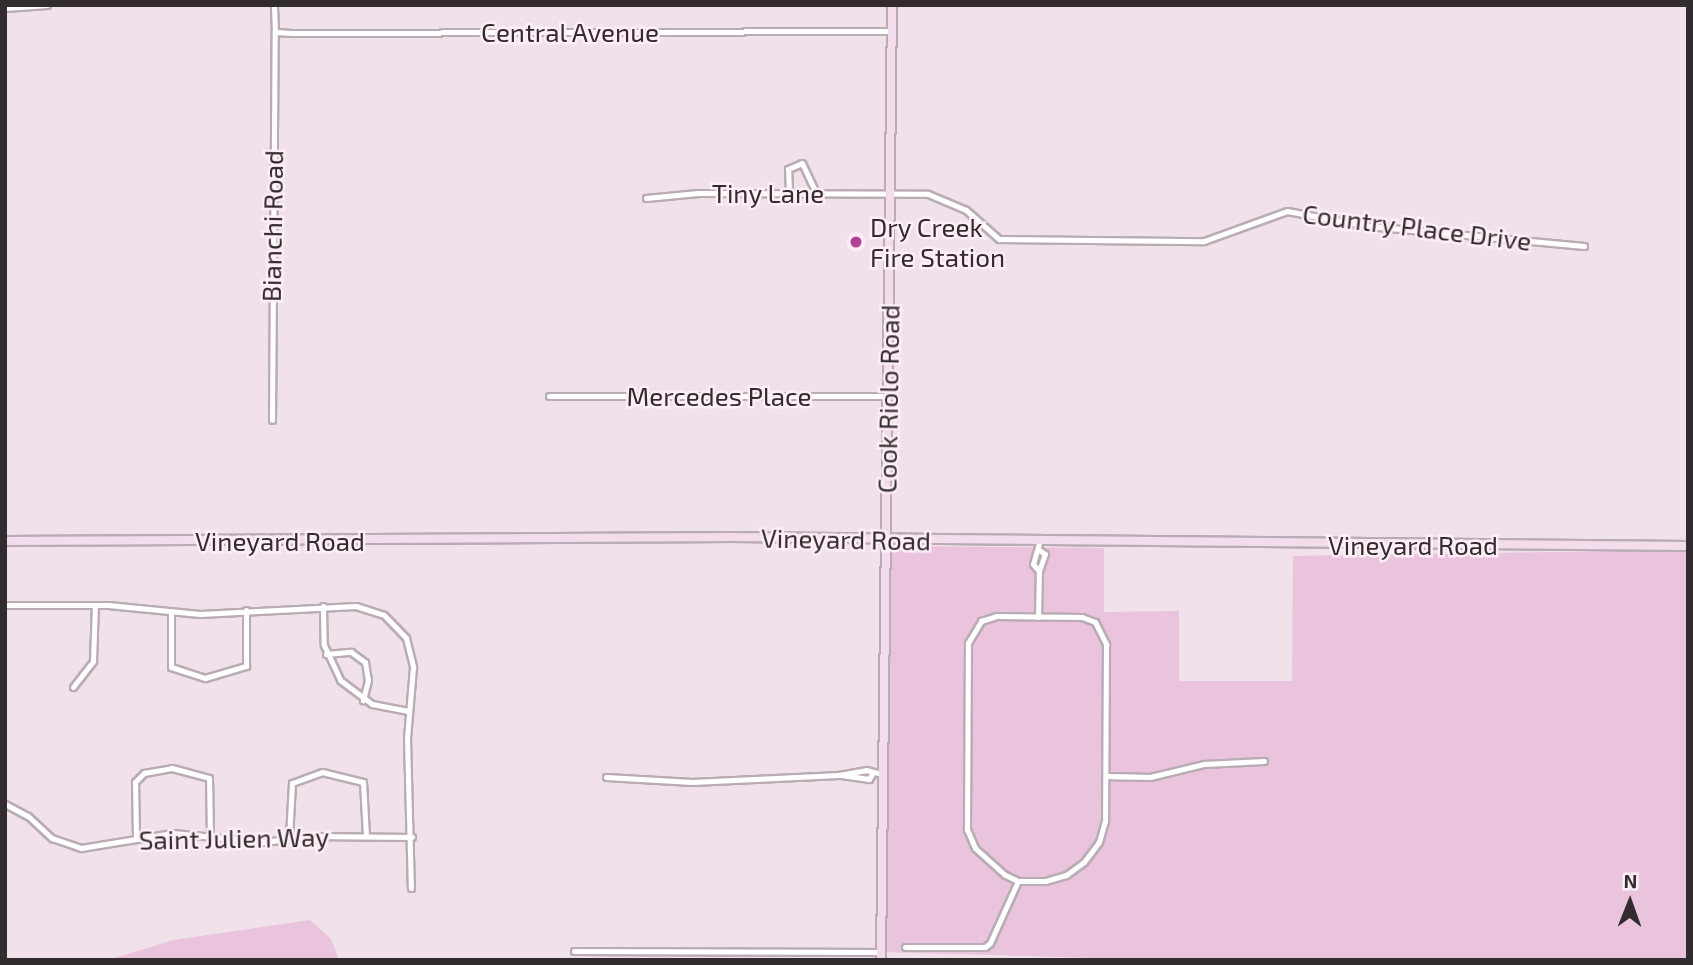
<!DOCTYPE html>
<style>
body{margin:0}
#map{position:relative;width:1693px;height:965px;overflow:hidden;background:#f0e1ea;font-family:"Exo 2",sans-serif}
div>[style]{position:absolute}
.green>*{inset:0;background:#eac3dc}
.roads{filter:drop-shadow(2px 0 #baacb5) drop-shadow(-2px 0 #baacb5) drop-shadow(0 2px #baacb5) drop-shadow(0 -2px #baacb5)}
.street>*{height:5px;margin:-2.5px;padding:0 2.5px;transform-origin:2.5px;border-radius:2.5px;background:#fff}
.secondary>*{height:8px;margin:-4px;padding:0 4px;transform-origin:4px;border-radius:4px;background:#f3ddec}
.dots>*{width:19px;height:19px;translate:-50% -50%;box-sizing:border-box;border:4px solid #fdeef7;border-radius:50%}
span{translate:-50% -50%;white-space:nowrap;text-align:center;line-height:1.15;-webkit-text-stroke:5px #fdeef7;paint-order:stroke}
.street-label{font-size:26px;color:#322c30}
.poi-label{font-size:26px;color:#322c30}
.left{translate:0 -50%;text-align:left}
.frame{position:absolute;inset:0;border:7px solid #322c30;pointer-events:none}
.north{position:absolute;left:1595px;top:867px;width:70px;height:70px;-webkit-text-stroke:5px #fdeef7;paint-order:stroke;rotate:1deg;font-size:19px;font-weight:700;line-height:28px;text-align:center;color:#322c30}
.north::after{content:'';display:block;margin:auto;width:24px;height:32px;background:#322c30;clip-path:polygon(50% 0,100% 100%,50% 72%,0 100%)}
</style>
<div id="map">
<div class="green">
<div style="clip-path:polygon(886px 546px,1104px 548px,1104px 612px,1179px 611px,1179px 681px,1292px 681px,1293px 556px,1688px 550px,1688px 960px,1172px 960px,881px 952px)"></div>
<div style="clip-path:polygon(310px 920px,331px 939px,339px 960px,109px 960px,173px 940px)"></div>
</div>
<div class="roads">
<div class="street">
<div style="left:274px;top:5px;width:27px;rotate:88deg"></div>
<div style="left:275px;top:32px;width:17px;rotate:3deg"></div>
<div style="left:292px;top:33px;width:600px;rotate:-0.19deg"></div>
<div style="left:5px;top:8px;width:42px;rotate:-4.1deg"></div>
<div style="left:789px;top:193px;width:24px;rotate:-92deg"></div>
<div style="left:788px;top:169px;width:15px;rotate:-23deg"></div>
<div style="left:802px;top:163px;width:33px;rotate:65deg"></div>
<div style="left:646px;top:198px;width:52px;rotate:-5.5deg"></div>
<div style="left:698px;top:193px;width:230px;rotate:0.2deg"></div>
<div style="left:928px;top:194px;width:41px;rotate:22.8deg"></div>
<div style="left:966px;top:210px;width:44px;rotate:41.3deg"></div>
<div style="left:999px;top:239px;width:205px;rotate:0.6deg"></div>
<div style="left:1204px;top:241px;width:88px;rotate:-19.9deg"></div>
<div style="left:1287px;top:211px;width:82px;rotate:10.5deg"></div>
<div style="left:1368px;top:226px;width:217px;rotate:5.3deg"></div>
<div style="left:549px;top:396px;width:339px"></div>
<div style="left:272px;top:420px;width:388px;rotate:-89.6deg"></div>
<div style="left:1039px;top:571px;width:18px;rotate:-71deg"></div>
<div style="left:1045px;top:554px;width:7px;rotate:-146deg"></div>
<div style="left:5px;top:605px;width:103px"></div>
<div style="left:108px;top:605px;width:92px;rotate:5.6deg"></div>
<div style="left:200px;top:614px;width:156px;rotate:-2.9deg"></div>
<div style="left:356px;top:606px;width:29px;rotate:18deg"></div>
<div style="left:384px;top:615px;width:32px;rotate:46deg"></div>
<div style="left:406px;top:638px;width:30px;rotate:76deg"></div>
<div style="left:413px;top:667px;width:72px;rotate:94.8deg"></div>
<div style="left:407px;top:739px;width:149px;rotate:88.5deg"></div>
<div style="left:323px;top:606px;width:39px;rotate:89deg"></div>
<div style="left:324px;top:645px;width:38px;rotate:65deg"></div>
<div style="left:340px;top:680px;width:40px;rotate:37deg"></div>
<div style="left:372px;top:704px;width:37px;rotate:11deg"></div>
<div style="left:171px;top:612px;width:55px;rotate:90deg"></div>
<div style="left:171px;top:667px;width:36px;rotate:18deg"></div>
<div style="left:205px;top:678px;width:43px;rotate:-16.3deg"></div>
<div style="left:246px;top:666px;width:56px;rotate:-90deg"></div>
<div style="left:996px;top:616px;width:86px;rotate:0.7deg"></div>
<div style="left:1082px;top:617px;width:14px;rotate:21deg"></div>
<div style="left:1095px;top:622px;width:25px;rotate:63deg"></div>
<div style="left:1106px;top:644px;width:177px;rotate:90.3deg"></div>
<div style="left:1105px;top:821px;width:22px;rotate:106deg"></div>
<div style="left:1099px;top:842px;width:25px;rotate:127deg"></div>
<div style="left:1084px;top:862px;width:22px;rotate:144deg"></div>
<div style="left:1066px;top:875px;width:22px;rotate:164deg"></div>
<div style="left:1045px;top:881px;width:27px;rotate:180deg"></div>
<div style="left:1018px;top:881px;width:14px;rotate:-155deg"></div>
<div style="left:1005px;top:875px;width:40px;rotate:-138deg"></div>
<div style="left:975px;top:848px;width:21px;rotate:-113deg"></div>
<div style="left:967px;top:829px;width:186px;rotate:-89.7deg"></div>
<div style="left:968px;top:643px;width:26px;rotate:-59deg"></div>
<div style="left:981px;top:621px;width:16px;rotate:-18deg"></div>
<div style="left:1038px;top:617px;width:46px;rotate:-88.8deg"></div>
<div style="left:1039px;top:571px;width:9px;rotate:-131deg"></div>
<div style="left:1033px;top:564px;width:22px;rotate:-74deg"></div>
<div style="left:326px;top:654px;width:25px;rotate:-5deg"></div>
<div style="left:351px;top:652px;width:17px;rotate:36deg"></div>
<div style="left:365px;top:662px;width:18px;rotate:81deg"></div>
<div style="left:368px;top:680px;width:21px;rotate:104deg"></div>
<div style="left:73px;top:687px;width:33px;rotate:-52deg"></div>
<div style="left:93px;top:661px;width:56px;rotate:-88deg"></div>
<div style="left:872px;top:774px;width:6px;rotate:121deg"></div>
<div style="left:869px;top:779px;width:30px;rotate:-172deg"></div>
<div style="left:839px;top:775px;width:27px;rotate:-10deg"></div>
<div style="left:866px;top:770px;width:16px;rotate:14deg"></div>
<div style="left:1107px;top:776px;width:43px;rotate:1.3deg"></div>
<div style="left:1150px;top:777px;width:56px;rotate:-13.5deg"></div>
<div style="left:1204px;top:764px;width:60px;rotate:-2.9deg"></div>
<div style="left:606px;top:777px;width:86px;rotate:3.3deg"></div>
<div style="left:692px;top:782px;width:147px;rotate:-2.7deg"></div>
<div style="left:5px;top:804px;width:26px;rotate:28deg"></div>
<div style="left:28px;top:816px;width:33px;rotate:43deg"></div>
<div style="left:52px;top:838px;width:31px;rotate:19deg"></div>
<div style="left:81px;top:848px;width:93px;rotate:-9.3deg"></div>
<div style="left:173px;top:833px;width:91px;rotate:5.6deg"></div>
<div style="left:264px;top:842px;width:47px;rotate:-7.3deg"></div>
<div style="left:311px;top:836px;width:101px;rotate:0.6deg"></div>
<div style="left:136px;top:837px;width:55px;rotate:-91deg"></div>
<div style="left:135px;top:782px;width:13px;rotate:-45deg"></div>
<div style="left:144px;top:773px;width:28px;rotate:-10deg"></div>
<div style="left:172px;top:768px;width:38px;rotate:15deg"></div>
<div style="left:209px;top:778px;width:57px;rotate:89deg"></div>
<div style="left:289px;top:838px;width:55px;rotate:-86.9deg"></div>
<div style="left:292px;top:783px;width:32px;rotate:-20deg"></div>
<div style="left:322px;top:772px;width:42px;rotate:13.7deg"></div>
<div style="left:363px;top:782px;width:54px;rotate:86.8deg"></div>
<div style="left:905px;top:947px;width:80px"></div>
<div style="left:985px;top:947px;width:6px;rotate:-39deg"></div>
<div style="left:990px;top:943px;width:68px;rotate:-65.7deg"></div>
<div style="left:574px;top:951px;width:307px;rotate:0.2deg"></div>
</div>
<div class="secondary">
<div style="left:5px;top:541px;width:726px;rotate:-0.32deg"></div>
<div style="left:731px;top:537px;width:957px;rotate:0.54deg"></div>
<div style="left:881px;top:960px;width:955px;rotate:-89.34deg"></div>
</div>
</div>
<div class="dots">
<div style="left:856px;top:242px;background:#b64199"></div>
</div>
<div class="street-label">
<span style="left:570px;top:32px">Central Avenue</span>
<span style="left:768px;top:193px">Tiny Lane</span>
<span style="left:272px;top:226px;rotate:-89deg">Bianchi Road</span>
<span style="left:1417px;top:227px;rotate:7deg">Country Place Drive</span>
<span style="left:719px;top:396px">Mercedes Place</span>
<span style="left:888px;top:399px;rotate:-89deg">Cook Riolo Road</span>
<span style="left:846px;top:539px;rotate:1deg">Vineyard Road</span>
<span style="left:280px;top:541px">Vineyard Road</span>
<span style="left:1413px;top:545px">Vineyard Road</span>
<span style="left:234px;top:838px;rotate:-1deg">Saint Julien Way</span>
</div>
<div class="poi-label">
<span class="left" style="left:870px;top:242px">Dry Creek<br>Fire Station</span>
</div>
<div class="frame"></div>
<div class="north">N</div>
</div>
